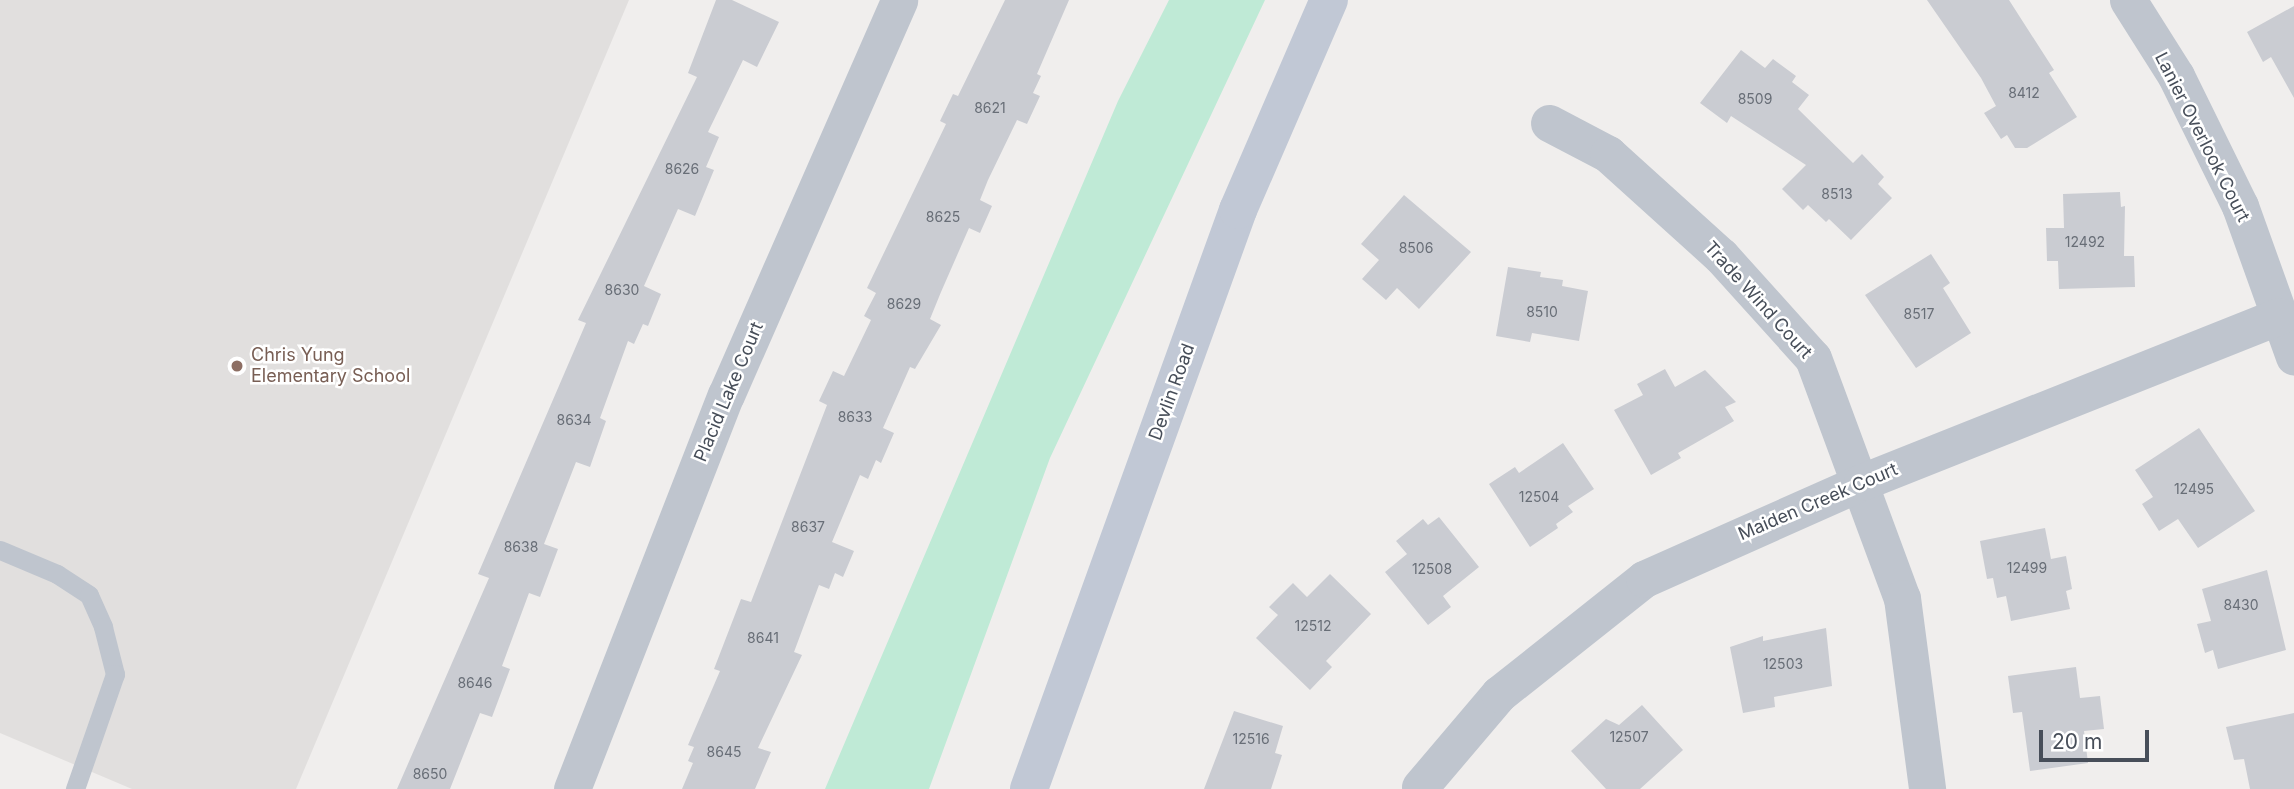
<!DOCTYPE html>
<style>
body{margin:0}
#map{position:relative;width:2294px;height:789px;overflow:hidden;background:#f0eeed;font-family:Inter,sans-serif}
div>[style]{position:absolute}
.education>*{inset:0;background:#e1dfde}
.green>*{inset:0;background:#bfead6}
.building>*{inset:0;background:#caccd2}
.service>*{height:19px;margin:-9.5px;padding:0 9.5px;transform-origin:9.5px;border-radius:9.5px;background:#bfc5ce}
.minor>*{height:37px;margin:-18.5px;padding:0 18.5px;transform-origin:18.5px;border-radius:18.5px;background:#bfc5ce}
.secondary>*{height:38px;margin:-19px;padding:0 19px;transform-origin:19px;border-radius:19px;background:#c1c8d5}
.dots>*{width:19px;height:19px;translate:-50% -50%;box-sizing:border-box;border:4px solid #fff;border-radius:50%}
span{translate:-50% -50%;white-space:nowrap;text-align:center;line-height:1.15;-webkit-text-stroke:5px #fff;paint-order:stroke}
.number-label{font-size:14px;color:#686e77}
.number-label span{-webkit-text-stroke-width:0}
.street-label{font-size:18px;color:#474e59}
.education-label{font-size:18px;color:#785e54}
.left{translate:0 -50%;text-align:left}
.scale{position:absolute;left:2039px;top:730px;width:110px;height:32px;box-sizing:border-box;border:4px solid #474e59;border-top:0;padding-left:9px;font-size:21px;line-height:24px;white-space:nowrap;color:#474e59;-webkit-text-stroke:5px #fff;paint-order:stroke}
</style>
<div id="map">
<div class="education">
<div style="clip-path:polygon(0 0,629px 0,296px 789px,132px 789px,0 733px)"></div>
</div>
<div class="green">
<div style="clip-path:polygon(1169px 0,1265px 0,1050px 458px,929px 789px,825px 789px,1118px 101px)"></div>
</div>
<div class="building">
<div style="clip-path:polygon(716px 0,732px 0,779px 22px,757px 67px,743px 60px,708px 132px,719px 137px,706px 167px,714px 170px,695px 216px,678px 209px,644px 286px,661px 294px,648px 326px,643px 324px,634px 344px,628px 341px,600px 418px,606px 421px,590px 467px,576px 462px,544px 544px,558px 549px,540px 597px,529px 593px,502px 666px,510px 669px,492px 717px,480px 713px,450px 789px,397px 789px,489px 578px,478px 574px,586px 323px,578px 320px,697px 77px,688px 73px)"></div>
<div style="clip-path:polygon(1005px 0,1069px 0,1037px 74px,1041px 76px,1033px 93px,1040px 96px,1027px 124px,1017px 120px,988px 180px,980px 200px,992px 206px,980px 233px,969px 228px,941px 292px,930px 319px,941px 325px,915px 369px,910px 367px,883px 428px,894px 433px,881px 463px,876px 460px,868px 479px,860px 475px,832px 542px,854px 551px,843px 577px,835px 573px,829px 589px,819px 585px,794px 652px,802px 655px,758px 748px,771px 752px,755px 789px,682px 789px,693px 763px,688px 761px,694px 747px,688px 745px,720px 671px,714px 669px,741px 599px,751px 602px,827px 405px,819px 401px,833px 371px,844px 376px,871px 320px,864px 316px,876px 293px,867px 288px,946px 124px,940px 121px,953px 94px,958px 96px)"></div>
<div style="clip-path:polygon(1927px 0,2009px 0,2054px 70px,2049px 73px,2077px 117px,2027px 148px,2015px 148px,2007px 135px,2001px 139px,1984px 113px,1996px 106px,1981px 78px)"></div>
<div style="clip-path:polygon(2294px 6px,2294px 98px,2271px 57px,2263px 62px,2247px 32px)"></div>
<div style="clip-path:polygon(1741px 50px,1765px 68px,1773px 59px,1796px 76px,1792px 82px,1809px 95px,1798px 109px,1853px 163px,1862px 154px,1884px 177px,1878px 184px,1892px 198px,1851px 240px,1829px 219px,1826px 222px,1808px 205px,1803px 210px,1782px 189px,1806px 165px,1731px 116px,1727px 123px,1700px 103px)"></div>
<div style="clip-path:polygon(2120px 192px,2121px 207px,2125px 206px,2124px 256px,2134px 256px,2135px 287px,2059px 289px,2058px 261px,2047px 261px,2046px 228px,2064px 228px,2063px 194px)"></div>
<div style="clip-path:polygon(1404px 195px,1471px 252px,1419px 309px,1397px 288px,1386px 300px,1362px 279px,1379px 260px,1361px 244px)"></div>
<div style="clip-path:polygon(1931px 254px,1950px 283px,1943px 288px,1971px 333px,1916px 368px,1865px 295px)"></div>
<div style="clip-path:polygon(1508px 267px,1541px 272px,1540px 277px,1563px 280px,1562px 286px,1588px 291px,1579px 341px,1532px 333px,1530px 342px,1496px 336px)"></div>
<div style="clip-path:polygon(1665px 369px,1675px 387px,1705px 370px,1736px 402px,1725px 407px,1734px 421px,1678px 453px,1681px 458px,1651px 475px,1614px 410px,1643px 395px,1637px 384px)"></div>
<div style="clip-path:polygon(2199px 428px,2255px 511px,2198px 548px,2178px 519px,2159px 531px,2142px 504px,2153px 497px,2135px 470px)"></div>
<div style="clip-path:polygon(1563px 443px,1594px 489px,1568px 506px,1573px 512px,1556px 524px,1558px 528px,1530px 547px,1489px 484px,1515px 467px,1519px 473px)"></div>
<div style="clip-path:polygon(1439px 517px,1479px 567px,1443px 596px,1451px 607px,1428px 625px,1385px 572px,1407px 554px,1396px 541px,1423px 519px,1428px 525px)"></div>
<div style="clip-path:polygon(2045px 528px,2051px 559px,2066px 556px,2072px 589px,2066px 591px,2070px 609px,2011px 621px,2006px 596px,1997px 598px,1993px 578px,1987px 579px,1980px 541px)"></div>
<div style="clip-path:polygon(2267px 570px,2286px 650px,2218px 669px,2213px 650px,2205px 653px,2197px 624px,2211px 621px,2202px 589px)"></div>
<div style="clip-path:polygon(1330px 574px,1371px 614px,1326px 661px,1332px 667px,1310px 690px,1256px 638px,1278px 615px,1269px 607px,1293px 583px,1307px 597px)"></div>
<div style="clip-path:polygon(1826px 628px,1832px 686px,1774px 697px,1775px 707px,1743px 713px,1730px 647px,1763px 636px,1763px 641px)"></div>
<div style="clip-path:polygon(2076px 667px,2080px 698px,2100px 696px,2104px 729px,2084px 731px,2088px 763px,2030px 771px,2022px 712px,2013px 713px,2008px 676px)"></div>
<div style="clip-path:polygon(1642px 705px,1683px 750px,1640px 789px,1606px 789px,1571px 751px,1606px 719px,1619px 725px)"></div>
<div style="clip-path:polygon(1234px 711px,1283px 726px,1275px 753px,1282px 755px,1271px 789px,1204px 789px)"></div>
<div style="clip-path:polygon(2294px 713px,2294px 789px,2250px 789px,2244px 759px,2234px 760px,2226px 727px)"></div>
</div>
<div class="service">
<div style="left:0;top:550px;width:62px;rotate:22.8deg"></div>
<div style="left:57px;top:574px;width:38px;rotate:33deg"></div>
<div style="left:89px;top:595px;width:35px;rotate:66deg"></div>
<div style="left:103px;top:627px;width:49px;rotate:75.7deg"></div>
<div style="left:115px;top:674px;width:122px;rotate:109.2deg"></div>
</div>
<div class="minor">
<div style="left:2128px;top:0;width:90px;rotate:57.7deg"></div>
<div style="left:2176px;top:76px;width:145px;rotate:63.8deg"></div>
<div style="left:2240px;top:206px;width:160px;rotate:70.3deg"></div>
<div style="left:1549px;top:123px;width:67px;rotate:27.7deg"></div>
<div style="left:1608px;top:154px;width:152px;rotate:42.1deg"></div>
<div style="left:1721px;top:256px;width:137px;rotate:48deg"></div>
<div style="left:1813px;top:358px;width:256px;rotate:69.7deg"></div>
<div style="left:1902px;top:598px;width:193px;rotate:82.5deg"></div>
<div style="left:1420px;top:787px;width:122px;rotate:-49.7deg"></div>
<div style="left:1499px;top:694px;width:185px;rotate:-38.4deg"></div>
<div style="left:1644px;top:579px;width:239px;rotate:-24deg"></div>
<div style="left:1862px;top:482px;width:449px;rotate:-21.7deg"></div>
<div style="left:572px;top:789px;width:423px;rotate:-68.7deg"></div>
<div style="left:726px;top:395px;width:431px;rotate:-66.3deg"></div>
</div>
<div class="secondary">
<div style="left:1029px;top:789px;width:616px;rotate:-70.15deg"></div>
<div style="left:1238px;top:210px;width:229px;rotate:-66.6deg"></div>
</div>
<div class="dots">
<div style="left:237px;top:366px;background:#8d6e63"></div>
</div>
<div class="number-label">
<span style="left:2024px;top:93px">8412</span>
<span style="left:1755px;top:99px">8509</span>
<span style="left:990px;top:108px">8621</span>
<span style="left:682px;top:169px">8626</span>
<span style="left:1837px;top:194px">8513</span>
<span style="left:943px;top:217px">8625</span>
<span style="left:2085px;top:242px">12492</span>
<span style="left:1416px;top:248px">8506</span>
<span style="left:622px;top:290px">8630</span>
<span style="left:904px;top:304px">8629</span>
<span style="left:1542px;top:312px">8510</span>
<span style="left:1919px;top:314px">8517</span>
<span style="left:855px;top:417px">8633</span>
<span style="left:574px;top:420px">8634</span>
<span style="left:2194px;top:489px">12495</span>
<span style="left:1539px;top:497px">12504</span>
<span style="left:808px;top:527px">8637</span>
<span style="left:521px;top:547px">8638</span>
<span style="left:2027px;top:568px">12499</span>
<span style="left:1432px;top:569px">12508</span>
<span style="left:2241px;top:605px">8430</span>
<span style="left:1313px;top:626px">12512</span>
<span style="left:763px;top:638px">8641</span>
<span style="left:1783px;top:664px">12503</span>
<span style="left:475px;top:683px">8646</span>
<span style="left:1629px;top:737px">12507</span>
<span style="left:1251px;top:739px">12516</span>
<span style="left:724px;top:752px">8645</span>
<span style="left:430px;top:774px">8650</span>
</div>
<div class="street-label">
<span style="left:2202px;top:137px;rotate:63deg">Lanier Overlook Court</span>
<span style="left:1758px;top:300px;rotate:48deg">Trade Wind Court</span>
<span style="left:729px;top:392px;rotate:-67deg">Placid Lake Court</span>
<span style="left:1172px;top:392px;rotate:-70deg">Devlin Road</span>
<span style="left:1818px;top:502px;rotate:-23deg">Maiden Creek Court</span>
</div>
<div class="education-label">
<span class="left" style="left:251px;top:366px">Chris Yung<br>Elementary School</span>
</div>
<div class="scale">20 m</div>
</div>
